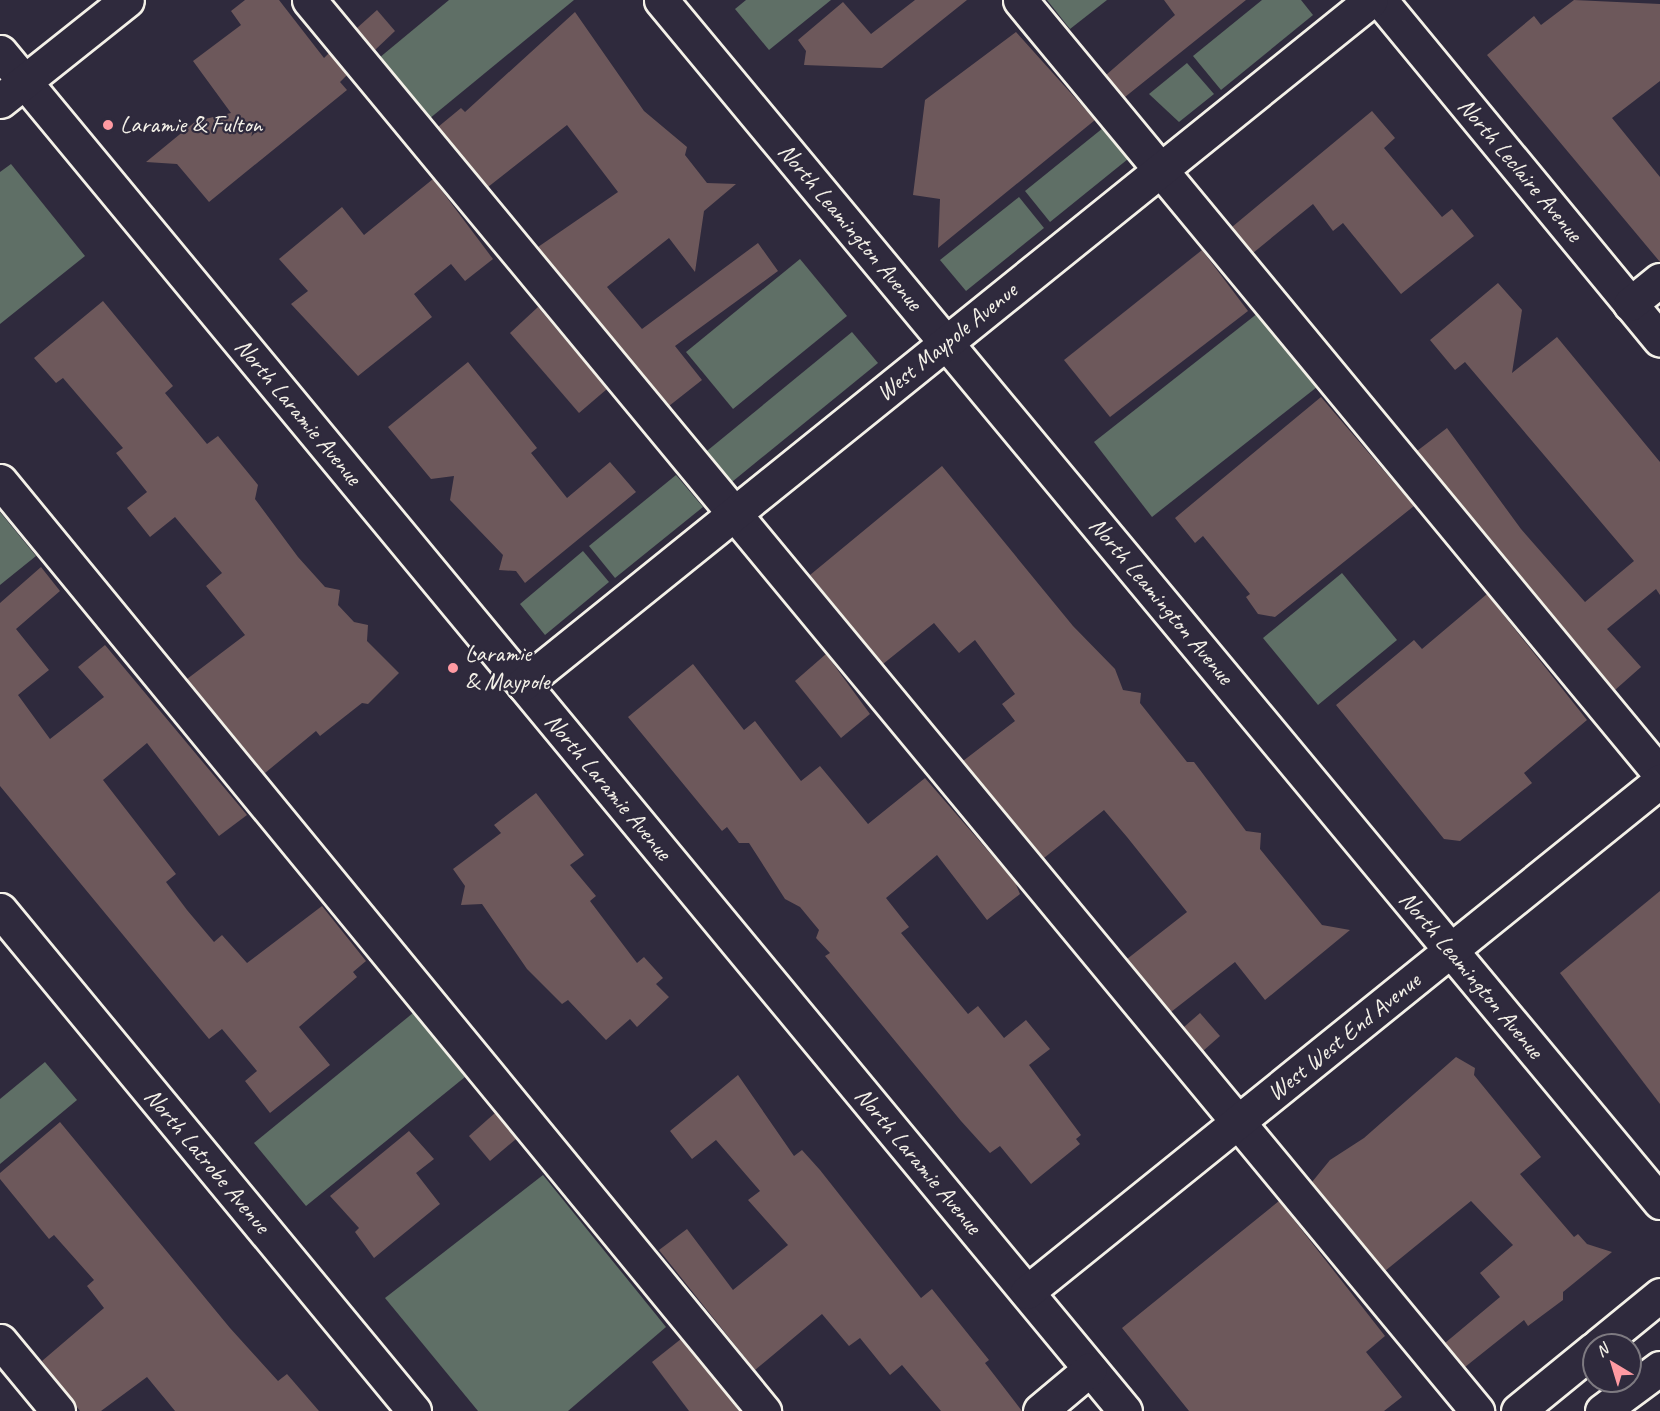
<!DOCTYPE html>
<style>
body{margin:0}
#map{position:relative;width:1660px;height:1411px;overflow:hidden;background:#2f2a3d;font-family:Caveat,sans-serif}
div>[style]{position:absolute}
.green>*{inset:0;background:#5f6f66}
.building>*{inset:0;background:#6d585b}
.roads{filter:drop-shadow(2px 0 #f4f1e8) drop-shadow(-2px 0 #f4f1e8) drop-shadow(0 2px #f4f1e8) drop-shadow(0 -2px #f4f1e8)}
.minor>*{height:33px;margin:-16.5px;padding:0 16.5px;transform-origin:16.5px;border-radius:16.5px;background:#2f2a3d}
.dots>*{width:16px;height:16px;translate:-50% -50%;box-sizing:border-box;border:3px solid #2f2a3d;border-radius:50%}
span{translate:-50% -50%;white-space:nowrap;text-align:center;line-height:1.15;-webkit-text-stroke:4.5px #2f2a3d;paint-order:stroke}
.poi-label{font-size:24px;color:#f4f1e8}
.left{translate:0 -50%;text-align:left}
.street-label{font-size:24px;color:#f4f1e8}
.north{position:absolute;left:1582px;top:1333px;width:60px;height:60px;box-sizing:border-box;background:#2f2a3d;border:2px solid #7e7a81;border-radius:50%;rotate:322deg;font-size:16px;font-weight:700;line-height:24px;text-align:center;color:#f4f1e8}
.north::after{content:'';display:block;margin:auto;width:21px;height:27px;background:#ff9aa2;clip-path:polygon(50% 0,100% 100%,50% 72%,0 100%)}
</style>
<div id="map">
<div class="green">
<div style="clip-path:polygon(449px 0,574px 0,429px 119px,379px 58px)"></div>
<div style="clip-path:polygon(746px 0,831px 0,769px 50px,735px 9px)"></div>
<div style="clip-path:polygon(1047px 0,1107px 0,1070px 29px)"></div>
<div style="clip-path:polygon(1262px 0,1301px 0,1313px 15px,1221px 90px,1193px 56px)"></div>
<div style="clip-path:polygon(1187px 63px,1214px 94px,1179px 122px,1149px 94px)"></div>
<div style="clip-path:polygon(1103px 128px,1128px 159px,1050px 222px,1025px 191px)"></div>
<div style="clip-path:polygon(11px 164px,85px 256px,0 324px,0 172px)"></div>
<div style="clip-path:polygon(1019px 197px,1044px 228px,966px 291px,940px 260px)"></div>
<div style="clip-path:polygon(800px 259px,847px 316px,733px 409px,686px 352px)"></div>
<div style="clip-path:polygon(1258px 313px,1317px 387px,1152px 517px,1094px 442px)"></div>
<div style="clip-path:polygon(852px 332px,878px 363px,727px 486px,702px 455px)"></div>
<div style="clip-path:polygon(676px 475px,703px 507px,615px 578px,589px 546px)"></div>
<div style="clip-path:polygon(0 512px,36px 556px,0 585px)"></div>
<div style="clip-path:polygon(583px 551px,609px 582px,545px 635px,520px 604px)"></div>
<div style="clip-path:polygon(1342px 573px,1397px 640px,1318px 705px,1263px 638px)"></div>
<div style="clip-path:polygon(413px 1013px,465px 1077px,306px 1206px,254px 1143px)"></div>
<div style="clip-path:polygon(45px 1062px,77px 1100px,0 1164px,0 1099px)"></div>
<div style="clip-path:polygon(543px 1175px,666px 1327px,568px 1411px,478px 1411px,385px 1298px)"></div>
</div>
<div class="building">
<div style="clip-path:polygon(245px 0,279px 0,324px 58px,329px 53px,347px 75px,340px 82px,347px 90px,209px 202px,177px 164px,146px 162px,196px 121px,231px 113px,193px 61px,241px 25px,231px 11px)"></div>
<div style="clip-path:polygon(915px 0,967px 0,882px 68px,804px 65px,806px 51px,798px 40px,843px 2px,871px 34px)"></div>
<div style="clip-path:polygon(1164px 0,1246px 0,1125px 97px,1106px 75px,1175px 15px)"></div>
<div style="clip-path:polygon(1574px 0,1660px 4px,1660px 81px,1612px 118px,1660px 177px,1660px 262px,1487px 55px,1534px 16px,1541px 25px)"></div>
<div style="clip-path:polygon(377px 10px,395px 31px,375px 50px,357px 28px)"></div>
<div style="clip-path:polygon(575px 12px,644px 111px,687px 147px,685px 155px,707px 183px,736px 184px,704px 211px,695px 272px,669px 238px,607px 287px,642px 329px,758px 243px,778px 271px,675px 346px,702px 380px,669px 406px,538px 247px,618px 192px,567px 125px,488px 187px,438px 127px,461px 108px,465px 112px)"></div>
<div style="clip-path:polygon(1016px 32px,1095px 120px,938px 248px,940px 199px,913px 195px,925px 100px)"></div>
<div style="clip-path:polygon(1372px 111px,1395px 138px,1384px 148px,1442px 217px,1452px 209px,1474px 236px,1401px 294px,1343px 223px,1333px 231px,1313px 204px,1253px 253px,1232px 227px)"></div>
<div style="clip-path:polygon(433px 179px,493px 259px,465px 281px,451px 264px,414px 294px,432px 317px,358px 376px,291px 304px,308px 291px,279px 259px,342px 207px,364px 235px)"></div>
<div style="clip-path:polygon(1202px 250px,1248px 311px,1110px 417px,1064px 360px)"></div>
<div style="clip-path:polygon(1498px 283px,1522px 310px,1512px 373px,1557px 337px,1660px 462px,1660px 595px,1656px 589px,1607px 629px,1641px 667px,1615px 690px,1417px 451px,1447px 428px,1521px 529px,1585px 602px,1634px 561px,1465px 362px,1455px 370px,1430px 340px)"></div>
<div style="clip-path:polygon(103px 301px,173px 386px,165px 393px,207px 444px,218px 436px,258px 485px,255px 499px,298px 557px,325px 587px,340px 590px,338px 605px,354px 622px,368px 625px,367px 641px,399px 673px,368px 704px,362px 703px,320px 736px,316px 731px,265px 773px,187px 679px,245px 635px,206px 586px,222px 573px,175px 517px,150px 537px,127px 508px,147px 492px,116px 453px,123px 448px,63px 378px,56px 383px,34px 358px)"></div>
<div style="clip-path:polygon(538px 307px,607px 389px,579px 413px,510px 333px)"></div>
<div style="clip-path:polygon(468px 362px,537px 448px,531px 453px,567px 498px,610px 462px,636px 492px,525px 583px,516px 571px,499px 570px,503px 555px,450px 500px,454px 476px,431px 479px,388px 427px)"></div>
<div style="clip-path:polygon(1321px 397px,1414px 506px,1275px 617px,1258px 614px,1246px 597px,1250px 594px,1203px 536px,1195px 543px,1175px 518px)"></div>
<div style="clip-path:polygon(942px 466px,1073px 626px,1115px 669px,1123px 690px,1141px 693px,1140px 703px,1187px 762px,1194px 762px,1246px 831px,1261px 833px,1260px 849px,1322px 925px,1350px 930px,1265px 1000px,1235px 962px,1171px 1012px,1127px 959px,1187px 912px,1127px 837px,1104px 810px,1044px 858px,963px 761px,1015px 721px,1002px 704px,1015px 694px,975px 640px,959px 653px,934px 623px,883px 664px,810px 575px)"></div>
<div style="clip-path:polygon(41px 567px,60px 591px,16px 629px,49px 670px,18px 695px,50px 739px,104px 697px,78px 667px,105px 645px,247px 815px,219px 836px,147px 743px,103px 780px,176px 874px,166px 882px,187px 910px,214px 942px,222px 935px,247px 963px,322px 906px,366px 961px,353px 972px,357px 977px,299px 1027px,330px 1065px,270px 1113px,245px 1081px,257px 1071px,222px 1029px,209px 1039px,0 786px,0 603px)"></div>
<div style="clip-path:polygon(1487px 594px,1587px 720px,1524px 773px,1532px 783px,1460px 841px,1444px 839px,1336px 705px,1414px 640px,1422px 649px)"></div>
<div style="clip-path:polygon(826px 654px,870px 714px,841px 738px,795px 681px)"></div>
<div style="clip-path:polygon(693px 664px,744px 730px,755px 721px,801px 781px,820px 766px,868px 824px,925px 778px,1015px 882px,1020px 894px,987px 920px,937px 855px,886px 898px,909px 927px,901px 933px,968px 1014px,978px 1006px,1004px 1038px,1026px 1020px,1050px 1049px,1029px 1065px,1081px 1135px,1076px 1139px,1080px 1144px,1031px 1184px,1000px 1146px,990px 1153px,961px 1121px,825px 956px,830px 953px,816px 938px,819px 930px,800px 907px,785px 899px,749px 843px,739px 843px,727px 827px,722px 831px,628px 717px)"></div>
<div style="clip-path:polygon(536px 793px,584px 855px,570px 865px,596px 896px,590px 901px,637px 963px,644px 957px,663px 978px,656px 984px,669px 997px,637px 1027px,630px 1019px,606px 1040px,568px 1000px,562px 1004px,527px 969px,482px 904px,461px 905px,465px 886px,453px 869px,501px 833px,494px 825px)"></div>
<div style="clip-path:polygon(1660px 891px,1660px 1104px,1560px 973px)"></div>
<div style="clip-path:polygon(1200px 1013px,1220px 1036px,1203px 1051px,1184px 1027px)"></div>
<div style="clip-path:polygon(1456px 1057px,1475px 1068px,1474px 1075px,1541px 1157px,1520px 1174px,1574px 1237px,1578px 1234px,1587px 1244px,1612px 1252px,1563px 1292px,1563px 1300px,1528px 1326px,1524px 1320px,1465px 1367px,1445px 1343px,1500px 1297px,1480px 1273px,1513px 1245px,1471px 1201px,1385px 1271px,1312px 1182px,1330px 1160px,1364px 1138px)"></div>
<div style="clip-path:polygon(738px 1075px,794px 1156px,802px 1150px,820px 1170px,921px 1298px,932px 1289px,989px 1360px,985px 1363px,1022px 1411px,941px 1411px,902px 1365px,890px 1375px,860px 1338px,849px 1346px,822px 1314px,755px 1370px,659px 1250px,687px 1229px,733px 1290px,788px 1245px,748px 1200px,760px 1191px,716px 1140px,692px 1159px,670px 1131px)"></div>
<div style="clip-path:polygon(495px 1113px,516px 1139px,490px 1161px,469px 1136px)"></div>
<div style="clip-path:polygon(60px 1122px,230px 1328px,278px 1381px,287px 1374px,319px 1411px,175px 1411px,147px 1377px,101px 1411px,80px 1411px,42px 1361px,104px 1308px,87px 1286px,94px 1280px,54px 1235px,49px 1239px,0 1179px,0 1173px)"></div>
<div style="clip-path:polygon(409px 1131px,434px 1159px,416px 1173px,440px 1204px,374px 1258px,355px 1232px,359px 1228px,330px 1196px)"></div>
<div style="clip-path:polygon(1279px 1201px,1385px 1336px,1366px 1352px,1402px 1397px,1384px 1411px,1189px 1411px,1122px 1328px)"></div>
<div style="clip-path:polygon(681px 1339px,726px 1394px,739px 1411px,689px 1411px,652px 1362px)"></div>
</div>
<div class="roads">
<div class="minor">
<div style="left:309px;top:0;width:1832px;rotate:50.38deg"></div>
<div style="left:661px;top:0;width:1563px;rotate:50.27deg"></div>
<div style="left:1020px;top:0;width:1004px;rotate:50.41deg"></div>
<div style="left:1380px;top:0;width:440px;rotate:50.5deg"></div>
<div style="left:0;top:52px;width:1764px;rotate:50.38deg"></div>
<div style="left:0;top:101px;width:162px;rotate:-38.5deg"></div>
<div style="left:1630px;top:304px;width:38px;rotate:-39deg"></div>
<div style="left:0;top:481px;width:1204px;rotate:50.6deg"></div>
<div style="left:523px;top:684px;width:1089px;rotate:-38.89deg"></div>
<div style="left:0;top:910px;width:650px;rotate:50.43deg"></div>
<div style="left:1027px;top:1292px;width:814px;rotate:-38.91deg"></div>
<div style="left:0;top:1341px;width:91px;rotate:50.4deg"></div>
<div style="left:1599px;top:1345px;width:79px;rotate:-39.3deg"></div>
<div style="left:1040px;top:1411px;width:65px;rotate:-40deg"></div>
<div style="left:1518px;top:1411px;width:98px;rotate:-39.2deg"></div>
<div style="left:1602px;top:1411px;width:72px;rotate:-36.6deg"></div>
</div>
</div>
<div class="dots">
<div style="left:108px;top:125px;background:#ff9aa2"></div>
<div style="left:453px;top:668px;background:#ff9aa2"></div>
</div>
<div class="poi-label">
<span class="left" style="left:120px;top:125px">Laramie &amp; Fulton</span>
<span class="left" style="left:465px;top:668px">Laramie<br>&amp; Maypole</span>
</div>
<div class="street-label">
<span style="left:1520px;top:170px;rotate:50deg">North Leclaire Avenue</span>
<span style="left:850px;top:227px;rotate:50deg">North Leamington Avenue</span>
<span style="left:947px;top:342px;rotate:-39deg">West Maypole Avenue</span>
<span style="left:298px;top:412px;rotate:50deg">North Laramie Avenue</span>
<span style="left:1161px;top:601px;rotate:50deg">North Leamington Avenue</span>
<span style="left:608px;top:787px;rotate:50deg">North Laramie Avenue</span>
<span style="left:1471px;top:975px;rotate:50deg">North Leamington Avenue</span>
<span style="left:1344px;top:1037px;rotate:-39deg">West West End Avenue</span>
<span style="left:207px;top:1161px;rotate:50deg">North Latrobe Avenue</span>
<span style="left:918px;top:1161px;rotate:50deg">North Laramie Avenue</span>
</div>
<div class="north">N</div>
</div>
